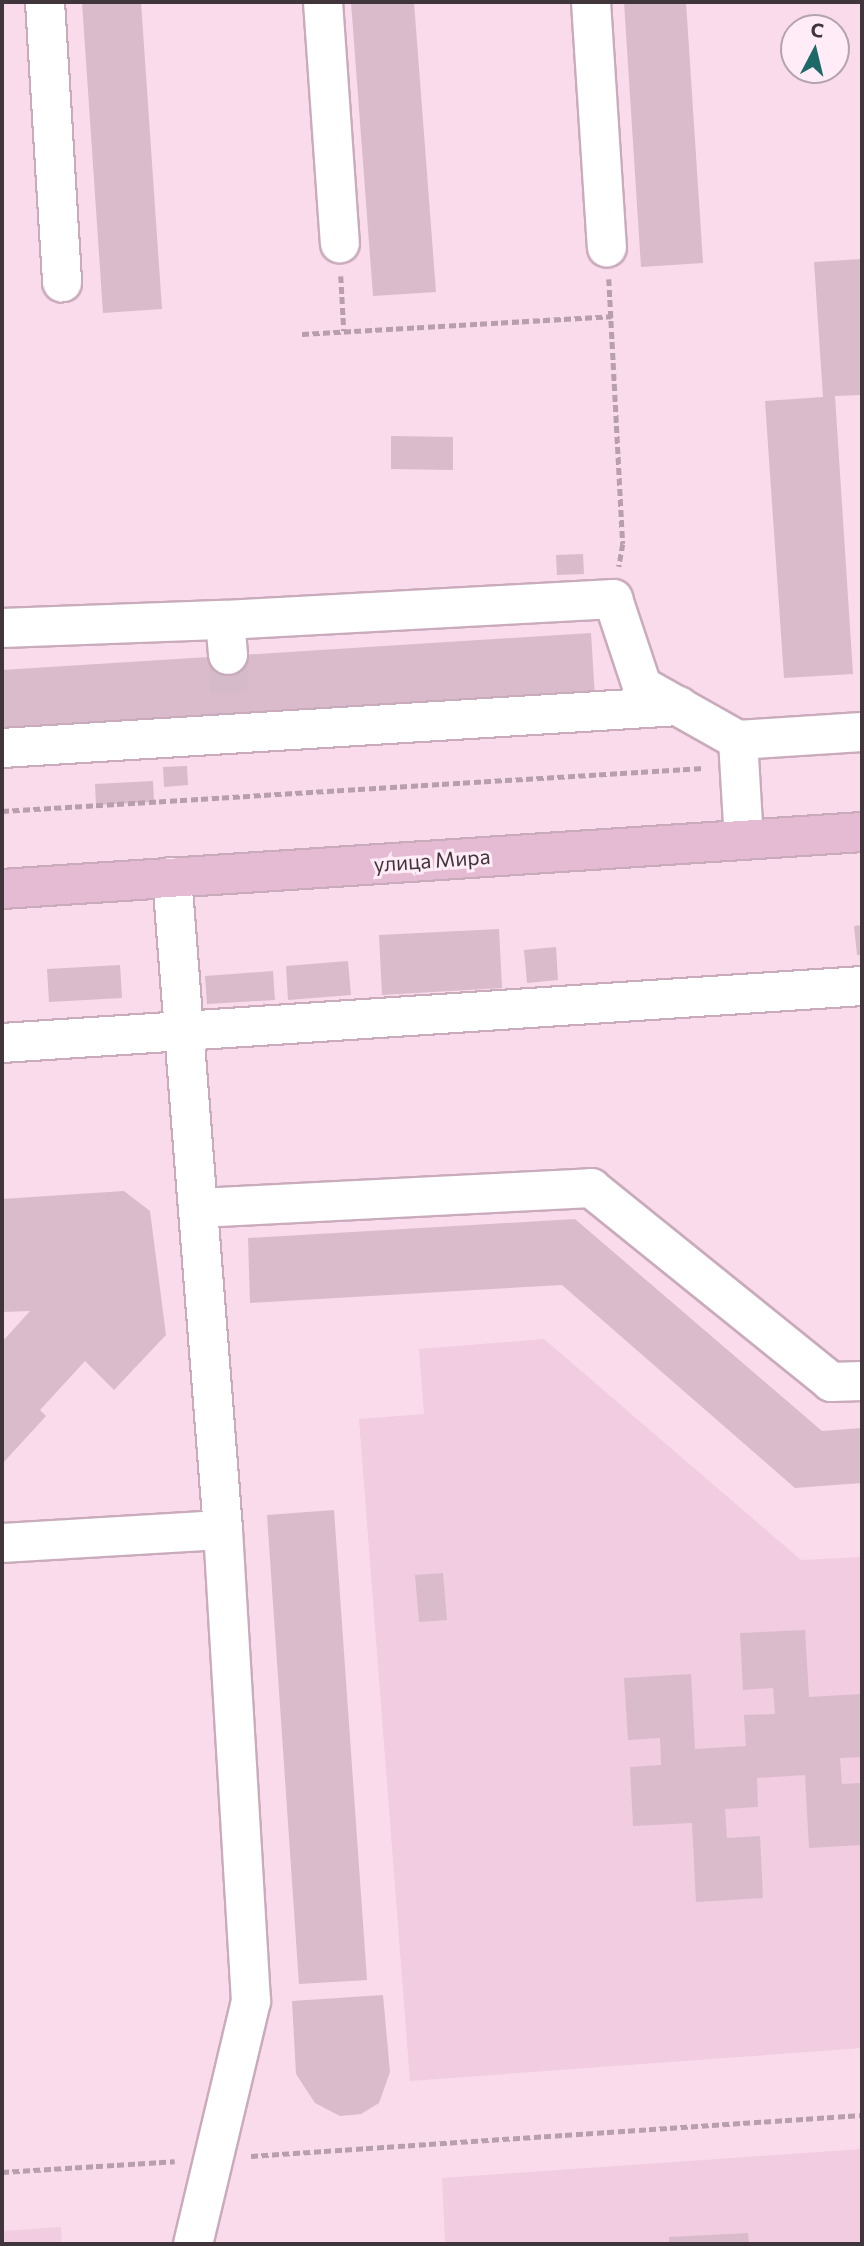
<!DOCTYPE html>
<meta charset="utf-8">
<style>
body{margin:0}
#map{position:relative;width:864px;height:2246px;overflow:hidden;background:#fadbec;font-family:Commissioner,sans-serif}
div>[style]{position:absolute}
.built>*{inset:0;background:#f2cce1}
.building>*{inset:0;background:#d9bbcc}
.minor-tunnel>*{height:38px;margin-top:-19px;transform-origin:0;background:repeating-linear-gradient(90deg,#d5bac9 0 38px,transparent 0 57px)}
.path>*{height:4.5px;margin-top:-2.25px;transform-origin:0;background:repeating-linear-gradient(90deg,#b79fac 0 7px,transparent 0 10.5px)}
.roads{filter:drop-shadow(2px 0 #c9abbb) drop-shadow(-2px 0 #c9abbb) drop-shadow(0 2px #c9abbb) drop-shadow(0 -2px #c9abbb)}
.minor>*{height:38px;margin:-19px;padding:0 19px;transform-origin:19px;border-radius:19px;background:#fff}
.major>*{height:38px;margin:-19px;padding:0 19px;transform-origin:19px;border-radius:19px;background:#e4bbd3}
span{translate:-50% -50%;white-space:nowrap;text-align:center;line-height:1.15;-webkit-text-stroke:6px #ffecf6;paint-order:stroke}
.street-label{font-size:21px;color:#41353c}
.frame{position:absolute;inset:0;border:4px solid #41353c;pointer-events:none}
.north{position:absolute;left:780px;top:14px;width:70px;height:70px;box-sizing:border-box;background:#ffecf6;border:2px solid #b3a3ac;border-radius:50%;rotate:7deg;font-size:19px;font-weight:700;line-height:28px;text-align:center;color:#41353c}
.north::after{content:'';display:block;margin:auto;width:24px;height:32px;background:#1c6968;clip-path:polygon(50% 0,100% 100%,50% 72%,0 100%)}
</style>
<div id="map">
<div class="built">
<div style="clip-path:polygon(544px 1339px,801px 1560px,862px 1557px,862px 2048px,410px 2081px,359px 1419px,424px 1414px,419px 1349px)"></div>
<div style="clip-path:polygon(862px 2149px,862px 2244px,445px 2244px,442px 2178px)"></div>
<div style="clip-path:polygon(61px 2227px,62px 2244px,2px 2244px,2px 2231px)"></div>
</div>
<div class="building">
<div style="clip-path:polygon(82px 2px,141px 2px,162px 309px,103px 313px)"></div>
<div style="clip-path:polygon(351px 2px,414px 2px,436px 292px,373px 296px)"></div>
<div style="clip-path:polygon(624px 2px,686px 2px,703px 263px,641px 267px)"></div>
<div style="clip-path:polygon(862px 259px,862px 395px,835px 396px,853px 674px,784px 678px,765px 401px,823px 397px,814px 262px)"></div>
<div style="clip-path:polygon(391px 436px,453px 437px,453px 470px,391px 469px)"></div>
<div style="clip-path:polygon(583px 554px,584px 574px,557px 575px,556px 555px)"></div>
<div style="clip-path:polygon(591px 633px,595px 697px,2px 734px,2px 670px)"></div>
<div style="clip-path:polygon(187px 766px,188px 785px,164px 787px,163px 767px)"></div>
<div style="clip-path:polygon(153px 781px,154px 802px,96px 805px,95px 784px)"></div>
<div style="clip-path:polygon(862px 925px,862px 955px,857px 955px,854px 926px)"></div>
<div style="clip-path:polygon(499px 929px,502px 988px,382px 995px,379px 935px)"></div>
<div style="clip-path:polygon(556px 947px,558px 980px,527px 983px,524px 950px)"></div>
<div style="clip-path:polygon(348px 961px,351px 995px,288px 1000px,286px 966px)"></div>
<div style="clip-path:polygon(120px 965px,122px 998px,49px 1002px,47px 969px)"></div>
<div style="clip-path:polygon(273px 971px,275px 1000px,207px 1004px,205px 976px)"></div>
<div style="clip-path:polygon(124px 1191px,150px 1211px,166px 1335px,114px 1390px,85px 1361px,40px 1410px,46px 1416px,2px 1464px,2px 1342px,30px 1311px,2px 1312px,2px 1199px)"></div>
<div style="clip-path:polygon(575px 1219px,822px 1431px,862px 1428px,862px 1483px,795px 1488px,562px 1285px,250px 1303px,248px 1238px)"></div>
<div style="clip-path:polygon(334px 1510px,367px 1980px,299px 1984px,267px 1515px)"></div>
<div style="clip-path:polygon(443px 1573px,447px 1620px,419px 1622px,415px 1575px)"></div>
<div style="clip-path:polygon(805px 1630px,809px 1697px,862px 1694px,862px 1757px,840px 1758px,842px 1784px,862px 1783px,862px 1845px,809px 1848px,805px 1775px,757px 1778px,758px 1807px,725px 1809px,727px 1838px,760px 1836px,763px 1898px,696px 1902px,692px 1823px,633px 1826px,630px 1767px,661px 1765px,660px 1738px,628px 1740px,624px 1678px,691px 1674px,695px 1749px,746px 1746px,744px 1715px,775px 1714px,773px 1688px,743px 1690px,740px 1633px)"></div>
<div style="clip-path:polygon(383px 1995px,390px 2072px,379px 2103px,361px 2114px,340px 2116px,315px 2103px,296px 2074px,292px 2001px)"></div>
<div style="clip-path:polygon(748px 2233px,749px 2244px,669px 2244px,669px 2237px)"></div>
</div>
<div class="minor-tunnel">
<div style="left:228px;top:655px;width:65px;rotate:88.2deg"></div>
</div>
<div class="path">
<div style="left:341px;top:276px;width:55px;rotate:86.9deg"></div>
<div style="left:609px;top:279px;width:265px;rotate:87deg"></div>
<div style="left:623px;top:544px;width:23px;rotate:100deg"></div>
<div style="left:302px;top:334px;width:310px;rotate:-3.3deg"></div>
<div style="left:2px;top:811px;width:703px;rotate:-3.51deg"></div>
<div style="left:251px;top:2156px;width:612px;rotate:-3.84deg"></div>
<div style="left:2px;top:2172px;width:173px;rotate:-3.6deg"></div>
</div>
<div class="roads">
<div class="minor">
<div style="left:45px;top:2px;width:281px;rotate:86.5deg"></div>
<div style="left:323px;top:2px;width:242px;rotate:86deg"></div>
<div style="left:591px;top:2px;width:246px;rotate:86.3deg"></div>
<div style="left:225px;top:620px;width:35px;rotate:85deg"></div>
<div style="left:2px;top:628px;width:223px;rotate:-2.1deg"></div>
<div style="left:225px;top:620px;width:389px;rotate:-3.1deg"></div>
<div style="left:613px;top:599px;width:92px;rotate:71.6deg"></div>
<div style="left:642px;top:686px;width:110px;rotate:29.4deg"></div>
<div style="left:738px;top:740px;width:100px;rotate:86.6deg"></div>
<div style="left:738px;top:740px;width:124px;rotate:-3.7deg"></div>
<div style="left:2px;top:748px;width:678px;rotate:-3.55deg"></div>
<div style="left:172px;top:877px;width:655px;rotate:85.53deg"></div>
<div style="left:223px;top:1530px;width:472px;rotate:86.6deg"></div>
<div style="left:251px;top:2001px;width:250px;rotate:103.4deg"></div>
<div style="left:2px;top:1043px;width:862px;rotate:-3.79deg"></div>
<div style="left:198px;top:1208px;width:394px;rotate:-2.9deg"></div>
<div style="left:591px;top:1188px;width:309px;rotate:38.9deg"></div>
<div style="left:831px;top:1382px;width:31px;rotate:-2deg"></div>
<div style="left:2px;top:1543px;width:221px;rotate:-3.4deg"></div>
</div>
<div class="major">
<div style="left:2px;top:889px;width:862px;rotate:-3.79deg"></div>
</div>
</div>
<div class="street-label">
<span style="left:432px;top:860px;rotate:-4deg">улица Мира</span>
</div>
<div class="frame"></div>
<div class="north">С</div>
</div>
